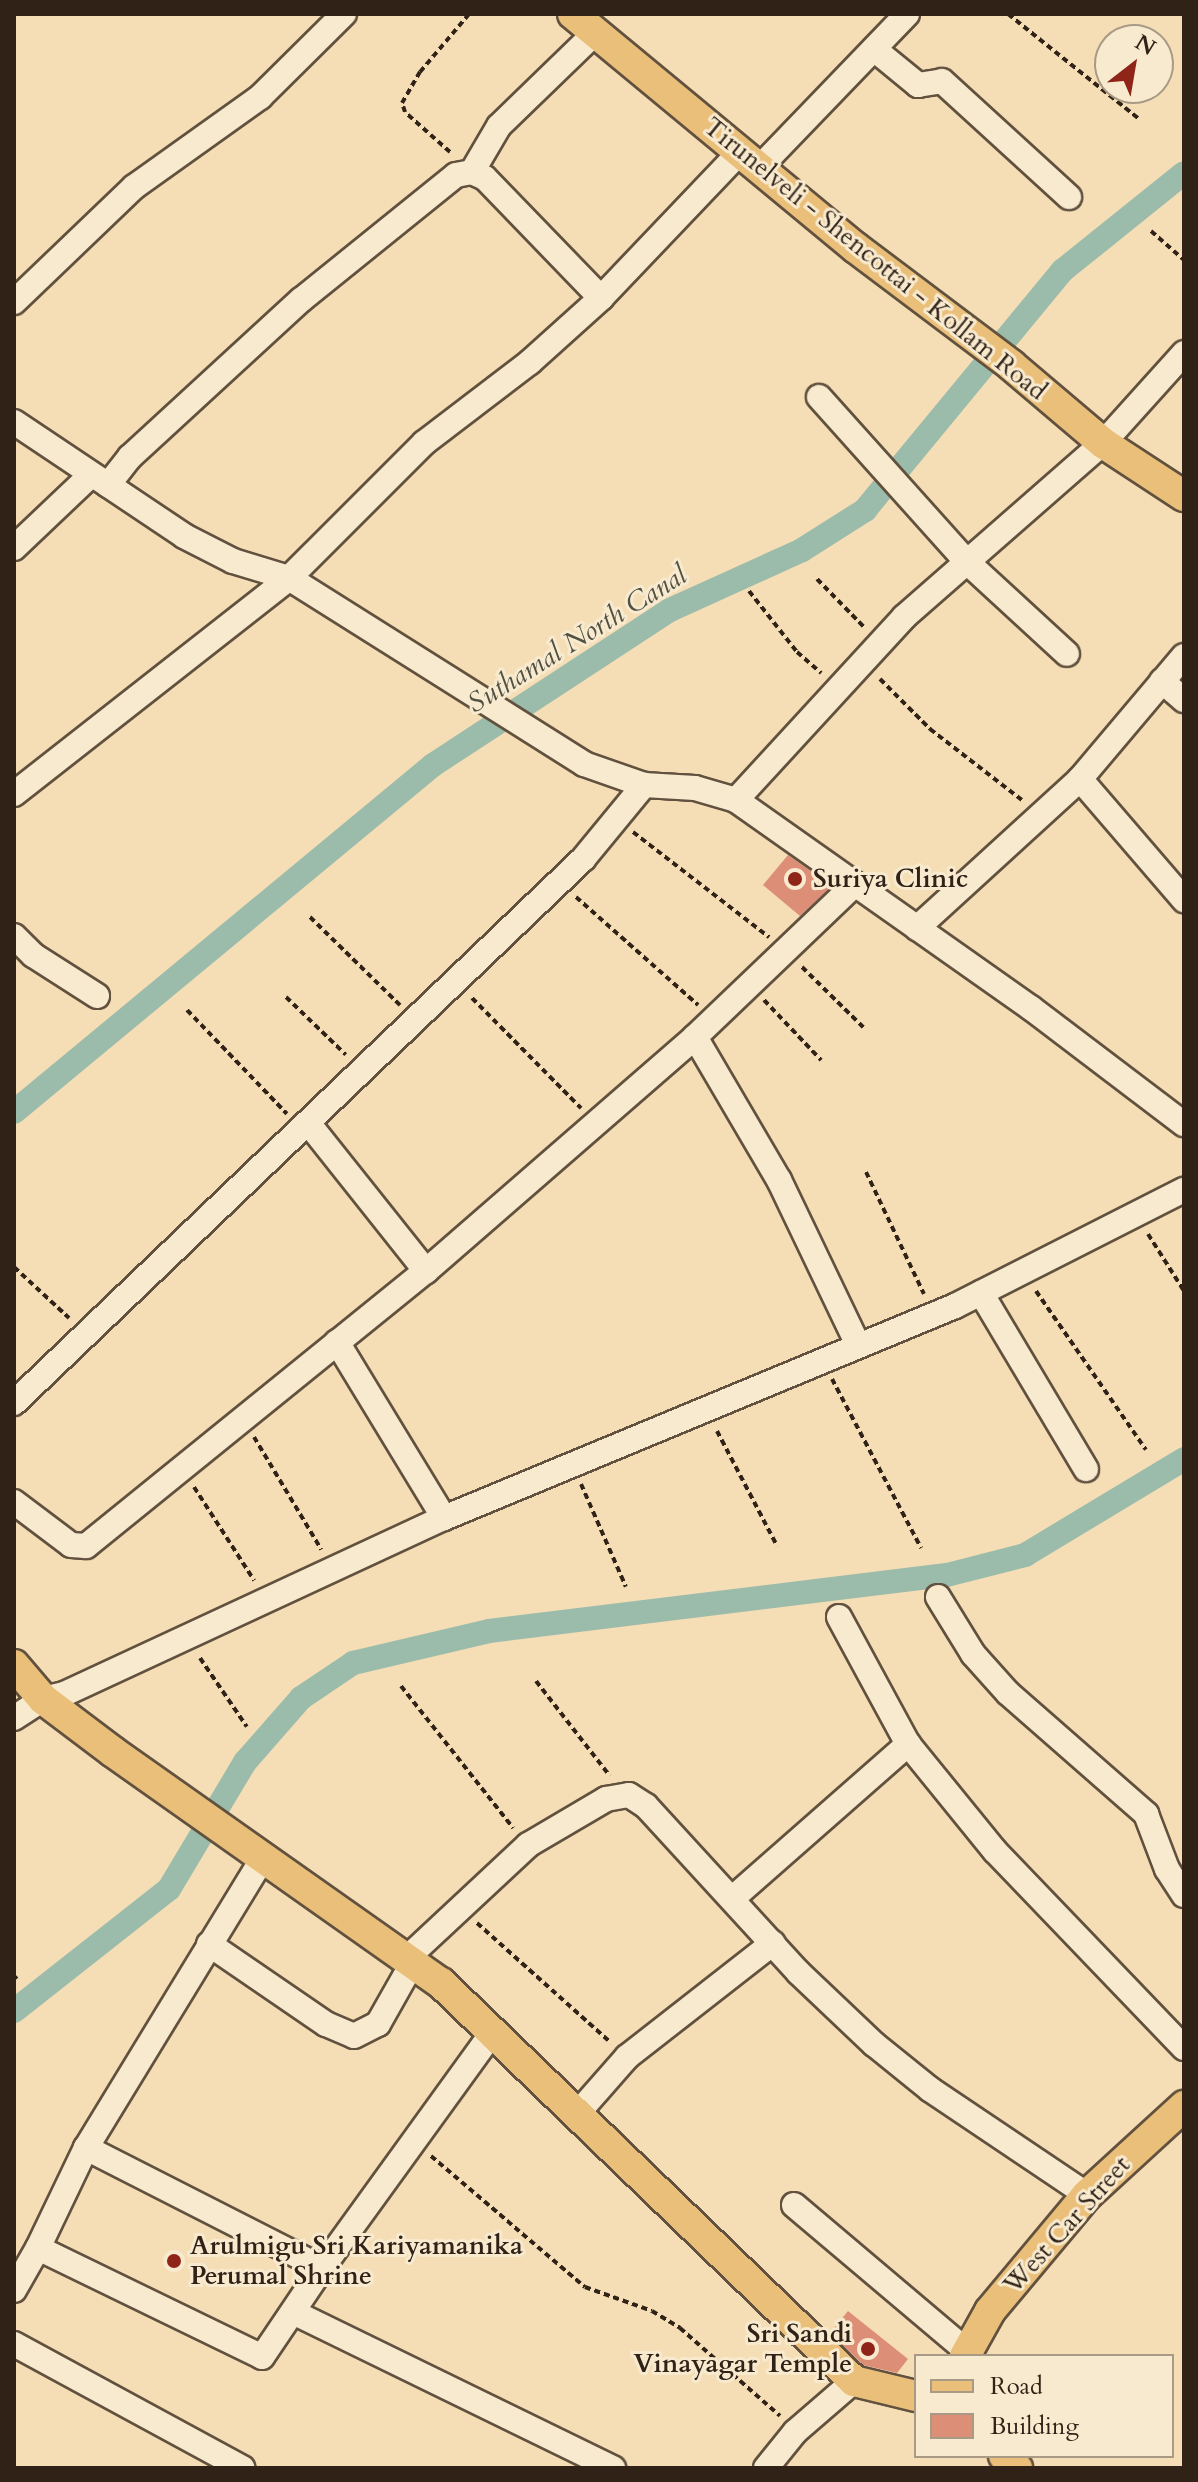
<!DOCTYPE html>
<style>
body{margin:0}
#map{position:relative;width:1198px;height:2482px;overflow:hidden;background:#f5deb5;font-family:Cardo,serif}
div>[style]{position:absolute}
.canal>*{height:24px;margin:-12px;padding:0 12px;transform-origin:12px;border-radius:12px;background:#9cbcab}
.building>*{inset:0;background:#dd8e77}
.path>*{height:4px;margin-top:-2px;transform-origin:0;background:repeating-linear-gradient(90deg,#302217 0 6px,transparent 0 10px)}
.roads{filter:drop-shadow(2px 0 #61513e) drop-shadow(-2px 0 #61513e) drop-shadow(0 2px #61513e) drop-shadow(0 -2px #61513e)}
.minor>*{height:24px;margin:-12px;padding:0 12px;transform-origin:12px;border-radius:12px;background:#f8eacf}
.major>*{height:30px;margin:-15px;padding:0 15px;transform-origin:15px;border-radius:15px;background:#eabf7a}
.dots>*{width:22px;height:22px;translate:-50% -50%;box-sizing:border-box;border:4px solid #f8eacf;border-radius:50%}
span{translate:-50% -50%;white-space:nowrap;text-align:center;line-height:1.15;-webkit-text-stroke:6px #f8eacf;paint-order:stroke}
.street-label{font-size:26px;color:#302217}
.poi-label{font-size:26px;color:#302217;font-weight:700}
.left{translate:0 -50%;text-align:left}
.right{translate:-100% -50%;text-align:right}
.water-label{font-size:28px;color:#505043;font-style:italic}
.frame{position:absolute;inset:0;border:16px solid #302217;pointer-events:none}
.legend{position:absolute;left:914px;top:2354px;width:260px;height:104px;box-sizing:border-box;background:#f8eacf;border:2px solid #a89a85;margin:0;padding:10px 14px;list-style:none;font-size:24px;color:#302217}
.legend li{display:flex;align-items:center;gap:16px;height:40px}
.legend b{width:40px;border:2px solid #a89a85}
.north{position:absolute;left:1094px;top:24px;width:80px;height:80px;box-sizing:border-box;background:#f8eacf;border:2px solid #a89a85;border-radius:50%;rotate:31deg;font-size:22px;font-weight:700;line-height:32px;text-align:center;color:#302217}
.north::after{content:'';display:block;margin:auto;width:28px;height:36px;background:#8f2418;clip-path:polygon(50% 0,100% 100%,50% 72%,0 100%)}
</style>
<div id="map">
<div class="canal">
<div style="left:14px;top:1112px;width:544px;rotate:-39.63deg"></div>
<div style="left:433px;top:765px;width:283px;rotate:-33.2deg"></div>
<div style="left:670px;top:610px;width:145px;rotate:-24.4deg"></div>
<div style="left:802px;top:550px;width:75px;rotate:-32.4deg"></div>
<div style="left:865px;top:510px;width:310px;rotate:-50.5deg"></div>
<div style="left:1062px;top:271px;width:156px;rotate:-38.8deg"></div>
<div style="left:14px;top:2011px;width:197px;rotate:-38.2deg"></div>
<div style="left:169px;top:1889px;width:148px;rotate:-59.1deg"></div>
<div style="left:245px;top:1762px;width:85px;rotate:-48.8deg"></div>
<div style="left:301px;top:1698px;width:63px;rotate:-33.9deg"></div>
<div style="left:353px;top:1663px;width:140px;rotate:-13.2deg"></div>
<div style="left:489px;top:1631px;width:461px;rotate:-7deg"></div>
<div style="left:947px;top:1575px;width:81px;rotate:-14.4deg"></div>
<div style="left:1025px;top:1555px;width:186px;rotate:-31.1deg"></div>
</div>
<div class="building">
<div style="clip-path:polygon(788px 855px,832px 886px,800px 916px,763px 885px)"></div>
<div style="clip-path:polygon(848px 2311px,908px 2359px,897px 2373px,863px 2365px,830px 2333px)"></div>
</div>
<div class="path">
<div style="left:1008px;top:14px;width:168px;rotate:38.7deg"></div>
<div style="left:450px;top:152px;width:60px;rotate:-138.4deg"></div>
<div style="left:405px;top:112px;width:9px;rotate:-108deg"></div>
<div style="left:402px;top:103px;width:36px;rotate:-60deg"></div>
<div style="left:420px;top:72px;width:76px;rotate:-49.8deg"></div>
<div style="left:1151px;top:231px;width:44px;rotate:41.3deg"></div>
<div style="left:817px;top:579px;width:67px;rotate:45.6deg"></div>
<div style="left:749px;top:591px;width:78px;rotate:51.8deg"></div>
<div style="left:797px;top:652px;width:32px;rotate:41deg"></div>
<div style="left:880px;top:679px;width:71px;rotate:45deg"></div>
<div style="left:930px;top:729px;width:116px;rotate:37.7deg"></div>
<div style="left:633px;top:832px;width:172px;rotate:37.7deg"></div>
<div style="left:576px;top:897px;width:163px;rotate:41.5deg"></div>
<div style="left:310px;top:917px;width:126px;rotate:44.4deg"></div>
<div style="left:802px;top:967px;width:86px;rotate:44.5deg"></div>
<div style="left:286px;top:997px;width:83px;rotate:44deg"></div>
<div style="left:472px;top:998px;width:155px;rotate:45.3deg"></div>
<div style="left:764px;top:1000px;width:83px;rotate:46.5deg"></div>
<div style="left:187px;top:1010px;width:144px;rotate:46.1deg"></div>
<div style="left:866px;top:1172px;width:135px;rotate:64.6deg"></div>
<div style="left:1148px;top:1234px;width:67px;rotate:57.7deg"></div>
<div style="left:14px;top:1267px;width:75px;rotate:42.8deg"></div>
<div style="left:1036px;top:1291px;width:193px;rotate:55.3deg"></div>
<div style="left:832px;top:1379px;width:191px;rotate:62.2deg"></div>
<div style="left:717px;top:1431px;width:130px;rotate:62.4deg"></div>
<div style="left:254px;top:1437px;width:131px;rotate:59.1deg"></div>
<div style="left:581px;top:1484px;width:112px;rotate:66.4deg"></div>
<div style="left:194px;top:1487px;width:111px;rotate:57.2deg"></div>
<div style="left:200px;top:1658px;width:83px;rotate:55.7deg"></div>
<div style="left:536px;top:1681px;width:120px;rotate:52.1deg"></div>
<div style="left:401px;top:1686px;width:181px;rotate:51.7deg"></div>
<div style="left:477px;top:1923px;width:180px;rotate:41.8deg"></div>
<div style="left:14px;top:1976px;width:4px;rotate:45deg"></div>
<div style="left:431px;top:2156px;width:202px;rotate:40.4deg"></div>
<div style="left:585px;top:2287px;width:71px;rotate:19.7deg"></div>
<div style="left:652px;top:2311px;width:33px;rotate:31deg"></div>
<div style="left:680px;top:2328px;width:133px;rotate:41.3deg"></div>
</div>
<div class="roads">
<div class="minor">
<div style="left:874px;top:49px;width:57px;rotate:39.3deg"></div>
<div style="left:918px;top:85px;width:24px;rotate:-9deg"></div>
<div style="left:942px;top:81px;width:172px;rotate:42.4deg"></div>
<div style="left:760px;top:167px;width:212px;rotate:-46.1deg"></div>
<div style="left:472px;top:172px;width:53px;rotate:-59.6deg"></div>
<div style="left:499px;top:126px;width:131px;rotate:-44.1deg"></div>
<div style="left:14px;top:302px;width:166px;rotate:-43.8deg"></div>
<div style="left:134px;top:187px;width:155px;rotate:-35.5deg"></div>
<div style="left:260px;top:97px;width:118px;rotate:-44.7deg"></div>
<div style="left:819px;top:397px;width:220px;rotate:48.1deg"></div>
<div style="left:966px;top:561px;width:137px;rotate:42.6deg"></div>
<div style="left:14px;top:422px;width:205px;rotate:33.8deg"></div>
<div style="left:184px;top:536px;width:55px;rotate:27deg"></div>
<div style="left:233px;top:561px;width:59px;rotate:16.9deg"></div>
<div style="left:289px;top:578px;width:349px;rotate:32.2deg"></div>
<div style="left:584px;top:764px;width:64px;rotate:19.3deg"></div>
<div style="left:644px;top:785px;width:51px;rotate:3.4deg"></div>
<div style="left:695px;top:788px;width:43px;rotate:16.3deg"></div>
<div style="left:736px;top:800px;width:361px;rotate:35.2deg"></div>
<div style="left:1031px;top:1008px;width:192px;rotate:37.2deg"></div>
<div style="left:108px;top:485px;width:36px;rotate:-52deg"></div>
<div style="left:130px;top:457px;width:232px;rotate:-42.6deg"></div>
<div style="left:301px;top:300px;width:199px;rotate:-38.9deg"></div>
<div style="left:456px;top:175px;width:16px;rotate:-11deg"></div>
<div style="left:472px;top:172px;width:14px;rotate:25deg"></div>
<div style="left:485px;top:178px;width:167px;rotate:46deg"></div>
<div style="left:14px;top:548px;width:106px;rotate:-43.5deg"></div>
<div style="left:1162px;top:681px;width:29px;rotate:41deg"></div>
<div style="left:1080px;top:779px;width:160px;rotate:49.3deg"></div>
<div style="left:14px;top:794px;width:350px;rotate:-38.1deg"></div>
<div style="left:289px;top:578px;width:191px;rotate:-45deg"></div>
<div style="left:424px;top:443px;width:133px;rotate:-37.4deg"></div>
<div style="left:530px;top:362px;width:96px;rotate:-42deg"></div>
<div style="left:601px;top:298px;width:203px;rotate:-46.4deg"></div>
<div style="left:736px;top:800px;width:248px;rotate:-47.4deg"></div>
<div style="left:904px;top:617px;width:264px;rotate:-41.2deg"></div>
<div style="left:1103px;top:443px;width:121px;rotate:-48deg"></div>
<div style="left:917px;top:928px;width:221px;rotate:-42.4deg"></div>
<div style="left:1080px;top:779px;width:161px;rotate:-49.8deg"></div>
<div style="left:14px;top:936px;width:27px;rotate:45deg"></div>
<div style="left:33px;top:955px;width:76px;rotate:32.6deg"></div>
<div style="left:695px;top:1037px;width:166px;rotate:59.6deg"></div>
<div style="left:779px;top:1180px;width:183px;rotate:64.4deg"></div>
<div style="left:309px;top:1124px;width:188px;rotate:51.5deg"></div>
<div style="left:981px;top:1293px;width:205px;rotate:59.2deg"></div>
<div style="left:337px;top:1342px;width:206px;rotate:58.7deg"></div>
<div style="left:14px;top:1403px;width:787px;rotate:-43.71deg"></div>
<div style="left:583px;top:859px;width:96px;rotate:-50.5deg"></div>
<div style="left:14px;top:1502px;width:71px;rotate:37deg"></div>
<div style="left:71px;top:1545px;width:15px;rotate:4deg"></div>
<div style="left:86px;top:1546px;width:437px;rotate:-39deg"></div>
<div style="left:426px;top:1271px;width:357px;rotate:-41deg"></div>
<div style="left:695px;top:1037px;width:219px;rotate:-43.7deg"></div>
<div style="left:938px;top:1597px;width:67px;rotate:58.4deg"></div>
<div style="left:973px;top:1654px;width:52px;rotate:48.1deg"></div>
<div style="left:1008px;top:1693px;width:184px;rotate:41.2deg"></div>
<div style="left:1146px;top:1814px;width:59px;rotate:69.1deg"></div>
<div style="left:1167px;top:1869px;width:31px;rotate:57deg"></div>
<div style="left:839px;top:1617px;width:145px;rotate:61.5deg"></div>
<div style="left:908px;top:1744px;width:138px;rotate:50.9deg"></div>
<div style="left:995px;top:1851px;width:273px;rotate:46.2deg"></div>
<div style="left:14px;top:1718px;width:35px;rotate:-33deg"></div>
<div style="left:43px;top:1699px;width:22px;rotate:-13deg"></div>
<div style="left:64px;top:1694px;width:419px;rotate:-24.9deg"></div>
<div style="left:444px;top:1518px;width:553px;rotate:-22.53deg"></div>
<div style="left:955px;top:1306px;width:257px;rotate:-26.9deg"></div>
<div style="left:734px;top:1897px;width:232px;rotate:-41.3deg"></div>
<div style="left:209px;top:1944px;width:142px;rotate:34.4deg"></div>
<div style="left:326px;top:2024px;width:30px;rotate:23deg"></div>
<div style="left:354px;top:2036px;width:27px;rotate:-27deg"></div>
<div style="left:378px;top:2024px;width:69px;rotate:-60.5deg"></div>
<div style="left:407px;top:1958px;width:166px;rotate:-43deg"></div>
<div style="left:528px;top:1845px;width:91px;rotate:-30.5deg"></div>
<div style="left:606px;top:1799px;width:23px;rotate:-10deg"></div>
<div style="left:629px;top:1795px;width:20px;rotate:33deg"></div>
<div style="left:646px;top:1806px;width:225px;rotate:47.5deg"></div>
<div style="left:798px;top:1972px;width:105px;rotate:43.5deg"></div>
<div style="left:874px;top:2044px;width:73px;rotate:38.9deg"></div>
<div style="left:931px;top:2090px;width:188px;rotate:33.9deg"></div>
<div style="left:577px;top:2114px;width:76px;rotate:-48.7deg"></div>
<div style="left:627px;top:2057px;width:185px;rotate:-38deg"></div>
<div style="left:794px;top:2205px;width:226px;rotate:40.2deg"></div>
<div style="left:38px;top:2248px;width:111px;rotate:-64.4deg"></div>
<div style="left:322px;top:2268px;width:290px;rotate:-54.1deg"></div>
<div style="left:14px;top:2290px;width:48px;rotate:-60.3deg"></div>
<div style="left:38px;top:2248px;width:249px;rotate:25.9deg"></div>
<div style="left:262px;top:2357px;width:107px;rotate:-56deg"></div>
<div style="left:322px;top:2268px;width:265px;rotate:-153deg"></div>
<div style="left:86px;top:2148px;width:342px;rotate:-58.6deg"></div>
<div style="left:295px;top:2313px;width:354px;rotate:26deg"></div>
<div style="left:14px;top:2344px;width:260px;rotate:28.5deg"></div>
<div style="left:766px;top:2468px;width:46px;rotate:-51.1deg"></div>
<div style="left:795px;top:2432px;width:78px;rotate:-40.8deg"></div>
</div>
<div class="major">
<div style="left:573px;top:14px;width:367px;rotate:39.6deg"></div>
<div style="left:856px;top:248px;width:194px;rotate:37deg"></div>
<div style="left:1011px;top:365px;width:121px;rotate:40.3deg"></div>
<div style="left:1103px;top:443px;width:97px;rotate:33.2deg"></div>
<div style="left:14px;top:1665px;width:45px;rotate:49.5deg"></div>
<div style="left:43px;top:1699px;width:88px;rotate:37.1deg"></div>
<div style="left:113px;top:1752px;width:401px;rotate:35.2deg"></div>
<div style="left:441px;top:1983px;width:574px;rotate:43.94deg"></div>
<div style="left:854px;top:2381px;width:64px;rotate:13.6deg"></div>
<div style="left:965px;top:2356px;width:51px;rotate:-60.9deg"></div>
<div style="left:990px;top:2311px;width:151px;rotate:-50.1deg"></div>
<div style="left:1087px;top:2195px;width:132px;rotate:-42.5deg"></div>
<div style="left:1004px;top:2456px;width:18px;rotate:43deg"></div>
</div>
</div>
<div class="dots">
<div style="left:795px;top:879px;background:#8f2418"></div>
<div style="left:174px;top:2261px;background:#8f2418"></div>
<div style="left:868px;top:2349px;background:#8f2418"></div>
</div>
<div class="street-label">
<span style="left:875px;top:259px;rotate:39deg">Tirunelveli - Shencottai - Kollam Road</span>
<span style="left:1067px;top:2225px;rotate:-48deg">West Car Street</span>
</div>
<div class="poi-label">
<span class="left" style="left:813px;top:879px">Suriya Clinic</span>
<span class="left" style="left:190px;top:2261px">Arulmigu Sri Kariyamanika<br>Perumal Shrine</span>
<span class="right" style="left:852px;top:2349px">Sri Sandi<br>Vinayagar Temple</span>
</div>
<div class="water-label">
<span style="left:577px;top:639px;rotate:-32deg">Suthamal North Canal</span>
</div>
<div class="frame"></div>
<ul class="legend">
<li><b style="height:10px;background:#eabf7a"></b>Road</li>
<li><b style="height:22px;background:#dd8e77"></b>Building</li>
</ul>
<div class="north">N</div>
</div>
